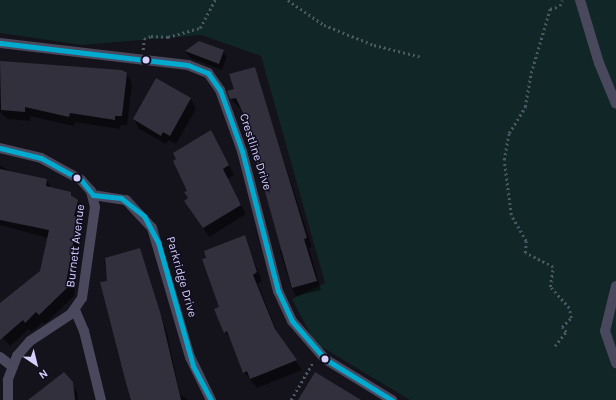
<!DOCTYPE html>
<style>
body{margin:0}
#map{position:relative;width:616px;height:400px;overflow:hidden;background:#14121b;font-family:Karla,sans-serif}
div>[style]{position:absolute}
.green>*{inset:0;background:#112626}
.shadow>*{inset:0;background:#0007}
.building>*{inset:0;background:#32303d}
.path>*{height:2.5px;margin-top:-1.25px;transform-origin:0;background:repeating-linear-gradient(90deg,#4b5964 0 2px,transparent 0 5px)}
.minor>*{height:10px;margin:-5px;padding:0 5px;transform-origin:5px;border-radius:5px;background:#49485c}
.bus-1>*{height:5px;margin:-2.5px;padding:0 2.5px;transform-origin:2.5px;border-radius:2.5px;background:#00a9ce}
.dots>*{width:11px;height:11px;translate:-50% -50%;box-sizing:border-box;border:2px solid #110e1f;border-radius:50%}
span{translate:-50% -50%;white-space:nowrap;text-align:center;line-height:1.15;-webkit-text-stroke:3px #110e1f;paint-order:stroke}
.street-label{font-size:12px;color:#d5cffc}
.north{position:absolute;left:16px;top:344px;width:40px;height:40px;-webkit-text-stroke:3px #110e1f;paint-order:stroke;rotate:145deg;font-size:11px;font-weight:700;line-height:16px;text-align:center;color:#d5cffc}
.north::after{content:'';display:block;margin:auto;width:14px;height:18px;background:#d5cffc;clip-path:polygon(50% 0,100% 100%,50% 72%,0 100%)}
</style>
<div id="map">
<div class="green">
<div style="clip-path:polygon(0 0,616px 0,616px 400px,410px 400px,315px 343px,292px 299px,325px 283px,261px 56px,201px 35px,82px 45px,0 33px)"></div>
</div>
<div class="shadow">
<div style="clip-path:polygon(199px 42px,223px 51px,227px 57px,222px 70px,190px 58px,186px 52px)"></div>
<div style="clip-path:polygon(0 62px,127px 74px,132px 84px,127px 125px,120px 125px,120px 129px,75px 122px,74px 126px,30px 116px,30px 121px,8px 119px,0 112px)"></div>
<div style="clip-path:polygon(254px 68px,312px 247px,309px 248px,321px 290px,296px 296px,291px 286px,280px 251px,283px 248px,241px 110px,231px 99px)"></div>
<div style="clip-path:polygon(157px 80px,191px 99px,196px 109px,176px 144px,169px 140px,166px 144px,139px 129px,134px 119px)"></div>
<div style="clip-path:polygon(216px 140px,234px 175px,227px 179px,246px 214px,209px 237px,191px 210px,188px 191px)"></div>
<div style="clip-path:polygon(0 165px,11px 172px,47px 180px,52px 189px,71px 193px,83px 211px,74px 296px,45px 324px,43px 322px,31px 332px,29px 329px,10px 346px,0 334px,0 305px,41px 271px,48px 238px,0 225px)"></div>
<div style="clip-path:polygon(244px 236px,262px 281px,258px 284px,278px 335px,302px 370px,257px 388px,244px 372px,232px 341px,225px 332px,220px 307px)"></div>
<div style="clip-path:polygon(140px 249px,167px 333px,180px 394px,188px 400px,131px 400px,102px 283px,108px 281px,104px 261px)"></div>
<div style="clip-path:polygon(66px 374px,77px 392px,78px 400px,30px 400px)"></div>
</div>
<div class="building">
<div style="clip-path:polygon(199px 41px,224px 50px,219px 64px,185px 51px)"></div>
<div style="clip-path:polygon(0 61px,122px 70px,127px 73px,122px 116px,115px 116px,115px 120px,70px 113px,69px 117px,25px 107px,25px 112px,1px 110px)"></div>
<div style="clip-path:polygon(255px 67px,307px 238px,304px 239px,317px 281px,292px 288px,243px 113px,236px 98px,230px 99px,227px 91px,234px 89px,229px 74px)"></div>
<div style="clip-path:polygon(156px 78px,191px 98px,170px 136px,163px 132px,161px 136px,133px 119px)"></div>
<div style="clip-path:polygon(211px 130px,229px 165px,223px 169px,241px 205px,203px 228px,184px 201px,188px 198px,184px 192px,187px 191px,173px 161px,176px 159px,173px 153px)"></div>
<div style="clip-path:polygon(0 169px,47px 179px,46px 186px,71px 192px,71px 195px,78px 200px,74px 216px,78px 217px,66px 283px,69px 286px,39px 315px,36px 312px,25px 323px,23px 320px,0 340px,0 303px,40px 271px,49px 230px,0 220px)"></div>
<div style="clip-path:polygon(245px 235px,257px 272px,253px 275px,275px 329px,297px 360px,250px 379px,247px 371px,243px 373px,227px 331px,224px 333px,218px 319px,214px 309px,219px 307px,202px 259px,206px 258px,204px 251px)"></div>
<div style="clip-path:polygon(140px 248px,161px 315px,181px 400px,131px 400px,126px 383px,100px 282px,107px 281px,105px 258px)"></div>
<div style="clip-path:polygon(64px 372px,73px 382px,75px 400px,28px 400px)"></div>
<div style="clip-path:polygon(315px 372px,361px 400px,298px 400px)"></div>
</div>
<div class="path">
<div style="left:288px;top:0;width:44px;rotate:34.8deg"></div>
<div style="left:324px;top:25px;width:54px;rotate:21.8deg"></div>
<div style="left:374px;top:45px;width:49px;rotate:14deg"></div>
<div style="left:143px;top:50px;width:11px;rotate:-85deg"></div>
<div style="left:144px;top:39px;width:8px;rotate:-23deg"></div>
<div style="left:151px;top:36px;width:17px;rotate:3deg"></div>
<div style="left:168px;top:37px;width:33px;rotate:-16deg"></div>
<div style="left:200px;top:28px;width:32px;rotate:-62deg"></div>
<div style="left:555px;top:346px;width:18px;rotate:-52deg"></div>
<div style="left:566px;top:332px;width:6px;rotate:-129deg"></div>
<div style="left:562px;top:327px;width:13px;rotate:-45deg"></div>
<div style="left:571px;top:318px;width:10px;rotate:-101deg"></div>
<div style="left:569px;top:308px;width:28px;rotate:-132deg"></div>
<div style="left:550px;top:287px;width:20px;rotate:-81deg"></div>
<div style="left:553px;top:267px;width:31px;rotate:-153deg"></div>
<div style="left:525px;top:253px;width:12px;rotate:-85deg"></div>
<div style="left:526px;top:241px;width:30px;rotate:-120deg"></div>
<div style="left:511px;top:215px;width:55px;rotate:-97.3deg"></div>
<div style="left:504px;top:160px;width:27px;rotate:-80deg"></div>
<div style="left:509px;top:133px;width:31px;rotate:-58deg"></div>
<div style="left:525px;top:107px;width:35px;rotate:-80deg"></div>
<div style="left:531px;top:73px;width:67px;rotate:-73.5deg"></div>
<div style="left:550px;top:9px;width:10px;rotate:-17deg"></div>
<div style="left:560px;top:6px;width:6px;rotate:-72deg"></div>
<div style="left:291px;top:400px;width:44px;rotate:-59.9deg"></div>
</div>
<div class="minor">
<div style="left:580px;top:0;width:66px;rotate:73.2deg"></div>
<div style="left:599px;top:63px;width:44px;rotate:67.5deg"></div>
<div style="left:0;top:43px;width:189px;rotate:6.7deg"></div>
<div style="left:188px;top:65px;width:22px;rotate:22deg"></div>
<div style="left:208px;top:73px;width:21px;rotate:55deg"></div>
<div style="left:220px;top:90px;width:65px;rotate:70.2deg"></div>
<div style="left:242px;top:151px;width:145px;rotate:75.6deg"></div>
<div style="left:278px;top:291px;width:33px;rotate:65deg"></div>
<div style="left:292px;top:321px;width:50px;rotate:49deg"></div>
<div style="left:325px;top:359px;width:79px;rotate:31.5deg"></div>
<div style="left:0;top:148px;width:42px;rotate:13.7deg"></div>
<div style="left:41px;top:158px;width:46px;rotate:28.8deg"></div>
<div style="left:81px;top:180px;width:15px;rotate:48deg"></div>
<div style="left:91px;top:191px;width:16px;rotate:76deg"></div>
<div style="left:95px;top:207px;width:92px;rotate:98.1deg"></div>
<div style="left:82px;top:298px;width:19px;rotate:125deg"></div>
<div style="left:71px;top:314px;width:49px;rotate:146.6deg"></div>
<div style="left:30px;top:341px;width:20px;rotate:131deg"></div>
<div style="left:17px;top:356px;width:26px;rotate:111deg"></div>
<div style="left:8px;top:380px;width:20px;rotate:90deg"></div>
<div style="left:93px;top:195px;width:33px;rotate:9deg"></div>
<div style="left:126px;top:200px;width:38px;rotate:47deg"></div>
<div style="left:152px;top:228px;width:134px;rotate:73.6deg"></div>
<div style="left:190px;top:357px;width:48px;rotate:64deg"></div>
<div style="left:616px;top:286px;width:46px;rotate:103.7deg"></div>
<div style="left:605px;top:331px;width:34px;rotate:71deg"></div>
<div style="left:75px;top:310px;width:23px;rotate:67deg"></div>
<div style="left:84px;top:331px;width:71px;rotate:76.2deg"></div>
<div style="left:0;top:357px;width:16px;rotate:38deg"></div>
</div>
<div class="bus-1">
<div style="left:0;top:43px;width:189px;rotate:6.7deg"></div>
<div style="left:188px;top:65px;width:22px;rotate:22deg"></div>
<div style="left:208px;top:73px;width:21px;rotate:55deg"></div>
<div style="left:220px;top:90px;width:65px;rotate:70.2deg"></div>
<div style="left:242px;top:151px;width:145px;rotate:75.6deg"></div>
<div style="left:278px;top:291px;width:33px;rotate:65deg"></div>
<div style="left:292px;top:321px;width:50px;rotate:49deg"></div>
<div style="left:325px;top:359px;width:79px;rotate:31.5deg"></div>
<div style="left:0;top:148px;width:42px;rotate:13.7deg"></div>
<div style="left:41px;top:158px;width:46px;rotate:28.8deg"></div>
<div style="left:81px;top:180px;width:19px;rotate:51deg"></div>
<div style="left:93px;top:195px;width:28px;rotate:6deg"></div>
<div style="left:121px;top:198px;width:29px;rotate:38deg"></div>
<div style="left:144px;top:216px;width:30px;rotate:62deg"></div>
<div style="left:158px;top:242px;width:129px;rotate:74.2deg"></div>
<div style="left:193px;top:366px;width:38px;rotate:62deg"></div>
</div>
<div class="dots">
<div style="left:146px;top:60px;background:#d5cffc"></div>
<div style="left:77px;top:178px;background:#d5cffc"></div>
<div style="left:325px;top:359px;background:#d5cffc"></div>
</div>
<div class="street-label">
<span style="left:255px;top:152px;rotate:72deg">Crestline Drive</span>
<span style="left:76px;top:246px;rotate:-83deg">Burnett Avenue</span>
<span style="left:181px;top:277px;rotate:74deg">Parkridge Drive</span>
</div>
<div class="north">N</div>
</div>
